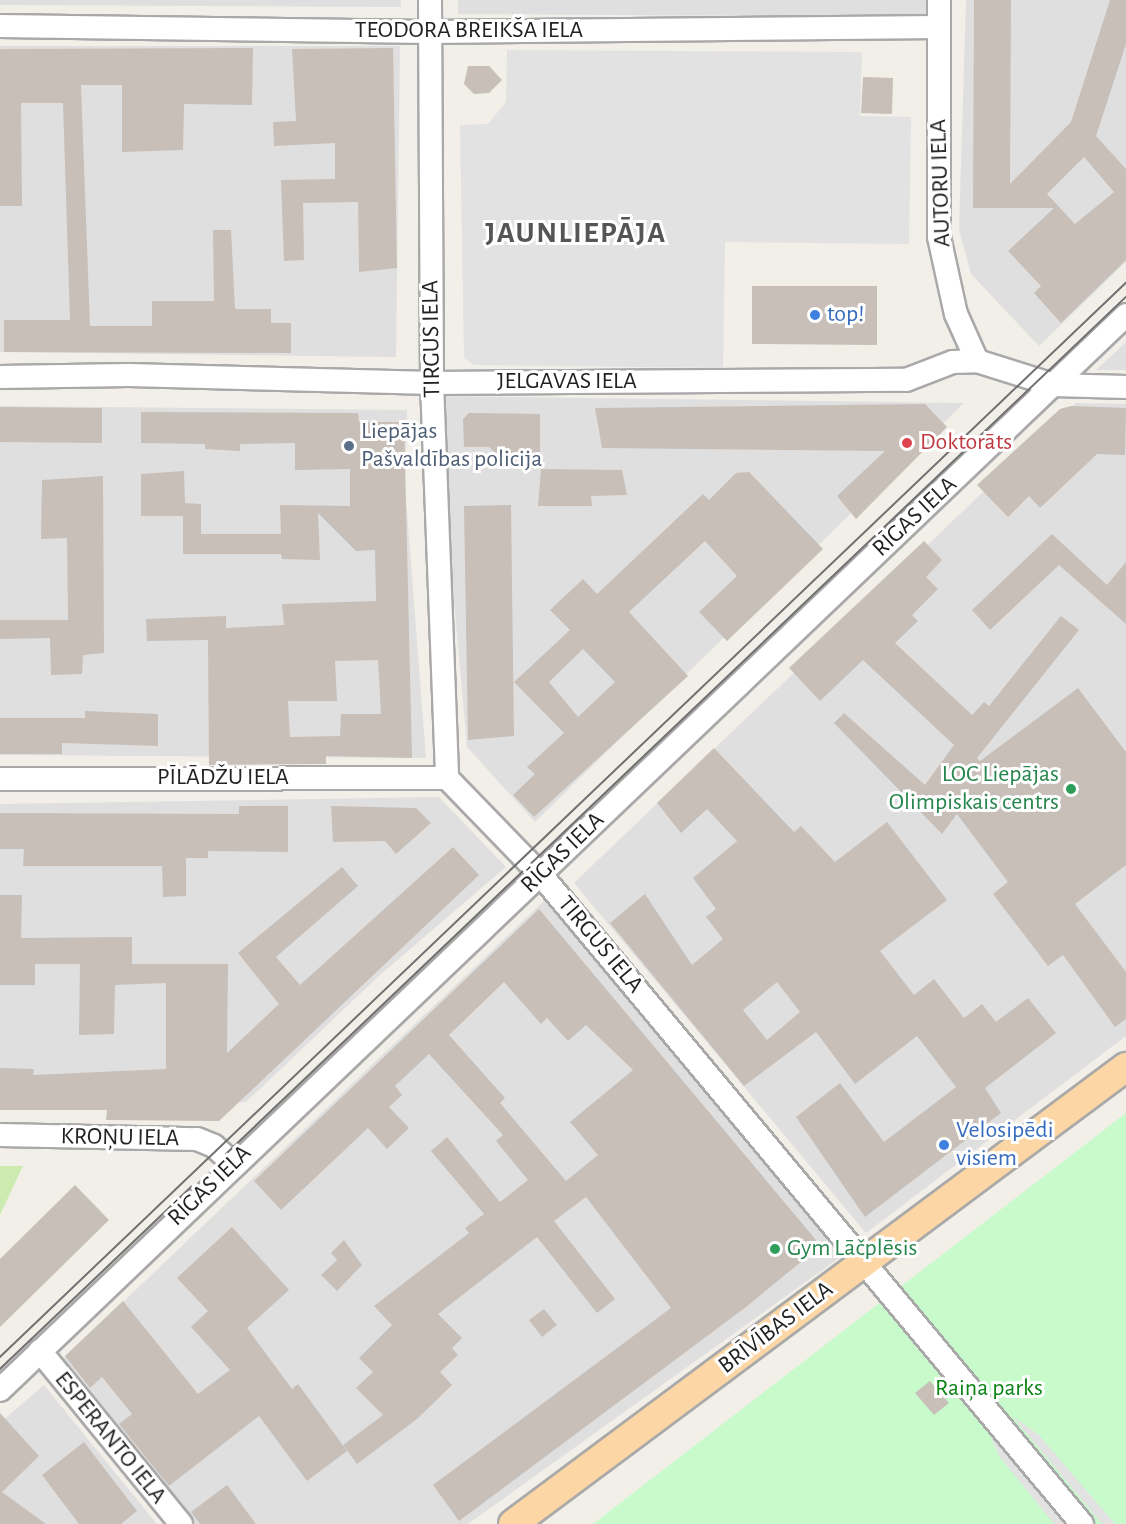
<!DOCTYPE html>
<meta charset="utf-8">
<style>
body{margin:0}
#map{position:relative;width:1126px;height:1524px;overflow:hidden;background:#f2efe9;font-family:"Alegreya Sans",sans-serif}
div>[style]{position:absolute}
.residential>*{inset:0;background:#e0dfdf}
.grass>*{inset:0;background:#cdebb0}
.park>*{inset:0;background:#c8facc}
.parking>*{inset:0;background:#e2e2e2}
.building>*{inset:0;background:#c7bfb8}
.roads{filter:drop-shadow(2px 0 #a9a9a9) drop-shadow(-2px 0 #a9a9a9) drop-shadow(0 2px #a9a9a9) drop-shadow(0 -2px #a9a9a9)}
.minor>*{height:22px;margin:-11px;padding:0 11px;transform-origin:11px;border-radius:11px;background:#fff}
.major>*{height:28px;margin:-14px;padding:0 14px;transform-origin:14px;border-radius:14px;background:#fcd6a4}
.tram>*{height:1.5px;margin:-0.75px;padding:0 0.75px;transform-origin:0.75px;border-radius:0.75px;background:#707070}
.dots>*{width:16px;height:16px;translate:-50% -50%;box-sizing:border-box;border:3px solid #fff;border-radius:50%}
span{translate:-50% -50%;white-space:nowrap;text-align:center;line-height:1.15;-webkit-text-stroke:6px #fff;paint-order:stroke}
.street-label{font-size:24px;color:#222}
.shop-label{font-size:24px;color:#366cbe}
.left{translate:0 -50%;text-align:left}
.service-label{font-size:24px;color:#4e5e75}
.health-label{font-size:24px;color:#be3a42}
.leisure-label{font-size:24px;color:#27864d}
.right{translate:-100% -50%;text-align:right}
.park-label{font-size:24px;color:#0c8416}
.district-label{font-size:30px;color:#555;font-weight:700;letter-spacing:1.5px}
</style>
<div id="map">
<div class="residential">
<div style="clip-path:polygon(0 0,401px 0,401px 7px,0 5px)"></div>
<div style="clip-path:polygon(458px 0,933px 0,933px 17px,458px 14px)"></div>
<div style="clip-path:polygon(966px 0,1126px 0,1126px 262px,1039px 346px,971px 274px,959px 230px)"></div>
<div style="clip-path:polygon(0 46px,400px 46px,396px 357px,0 352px)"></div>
<div style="clip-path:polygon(1126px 342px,1126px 370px,1096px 370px)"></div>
<div style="clip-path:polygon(436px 396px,964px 403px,535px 822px,467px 747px)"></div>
<div style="clip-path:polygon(1076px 403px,1126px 404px,1126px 1036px,866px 1233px,574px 883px)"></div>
<div style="clip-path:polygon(0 406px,407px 410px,405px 486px,426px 758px,0 755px)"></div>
<div style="clip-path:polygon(439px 797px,506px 867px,381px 974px,246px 1102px,0 1110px,0 804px)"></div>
<div style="clip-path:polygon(545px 900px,842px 1256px,468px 1524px,190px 1524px,59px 1363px)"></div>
<div style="clip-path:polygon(44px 1385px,157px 1524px,0 1524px,0 1423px)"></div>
</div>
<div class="grass">
<div style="clip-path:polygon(0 1166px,23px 1166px,0 1215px)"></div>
</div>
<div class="park">
<div style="clip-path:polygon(1126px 1113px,1126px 1524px,593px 1524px,860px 1318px)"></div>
</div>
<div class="parking">
<div style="clip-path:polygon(507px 50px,862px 52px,860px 116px,911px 117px,909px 244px,725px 242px,723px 368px,474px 365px,464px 358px,460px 125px,488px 124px,506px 102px)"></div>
<div style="clip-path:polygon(1012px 1416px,1039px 1435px,1115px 1524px,1102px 1524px)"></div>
<div style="clip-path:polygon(988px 1430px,1065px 1524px,1054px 1524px,999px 1456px)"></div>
</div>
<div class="building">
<div style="clip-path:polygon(evenodd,974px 0,1011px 0,1010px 184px,1071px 122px,1110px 0,1126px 0,1126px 44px,1096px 136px,1126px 169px,1126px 260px,1061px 323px,1034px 293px,1041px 286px,1008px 251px,1054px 208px,973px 208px,974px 0,1084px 157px,1114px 192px,1075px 224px,1047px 194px,1084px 157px)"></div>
<div style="clip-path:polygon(253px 48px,252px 105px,184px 104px,183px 150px,122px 152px,122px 85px,81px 85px,90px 326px,152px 326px,152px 301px,214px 301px,213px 230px,231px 230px,235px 309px,271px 309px,271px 323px,291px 323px,291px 353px,4px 352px,4px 320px,70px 320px,63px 103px,21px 103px,22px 206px,0 206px,0 49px)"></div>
<div style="clip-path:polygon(393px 48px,397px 268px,359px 272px,358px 202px,303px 203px,304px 260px,284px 261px,281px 180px,335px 179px,335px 143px,274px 146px,273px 122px,296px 121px,292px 49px)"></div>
<div style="clip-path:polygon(468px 66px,489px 66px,502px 80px,489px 93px,474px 94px,464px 84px)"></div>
<div style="clip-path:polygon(863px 77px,893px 78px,892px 114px,861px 113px)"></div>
<div style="clip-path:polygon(752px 286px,877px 286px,877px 345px,752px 344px)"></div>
<div style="clip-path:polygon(925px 404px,947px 427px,856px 519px,837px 496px,885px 451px,602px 448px,595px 408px)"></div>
<div style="clip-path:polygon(1071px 406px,1126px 408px,1125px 455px,1097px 454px,1040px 508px,1029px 496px,1008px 517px,977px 485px,1060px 409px)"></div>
<div style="clip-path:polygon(0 407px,102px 408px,102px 443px,0 442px)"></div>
<div style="clip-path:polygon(evenodd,141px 412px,358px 413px,359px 422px,404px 422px,412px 758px,326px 756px,326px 764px,209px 765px,208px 640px,147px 641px,146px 619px,226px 616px,226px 628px,284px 625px,282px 604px,376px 601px,375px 550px,356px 551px,318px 513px,320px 560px,282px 559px,281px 554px,183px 554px,183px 516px,141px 516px,141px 474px,184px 471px,185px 503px,201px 504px,201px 534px,281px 534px,280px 505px,350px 506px,350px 469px,295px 470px,295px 443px,240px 444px,240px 451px,205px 449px,205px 444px,141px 443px,141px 412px,378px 660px,381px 714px,341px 714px,340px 736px,290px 737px,288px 701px,337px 701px,335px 661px,378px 660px)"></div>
<div style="clip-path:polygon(469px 413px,540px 414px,540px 469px,515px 469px,515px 457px,499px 456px,489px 447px,464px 447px,463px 419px)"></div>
<div style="clip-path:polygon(541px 469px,622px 470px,627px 495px,591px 496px,592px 506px,538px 506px)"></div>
<div style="clip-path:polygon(evenodd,749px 472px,823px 549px,727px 641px,699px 612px,737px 576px,705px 541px,629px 612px,688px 676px,534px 817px,513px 795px,535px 774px,527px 767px,564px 733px,514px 682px,570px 630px,550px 610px,583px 579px,597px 594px,703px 494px,709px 500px,736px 473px,749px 472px,583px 649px,615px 682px,578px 717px,549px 682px,583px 649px)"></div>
<div style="clip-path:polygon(103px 476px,104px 653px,83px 655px,82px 674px,51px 675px,50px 638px,0 639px,0 620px,68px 620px,67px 538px,41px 539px,42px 480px)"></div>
<div style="clip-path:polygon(511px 505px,514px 736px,468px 740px,464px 506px)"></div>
<div style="clip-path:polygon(1052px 534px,1107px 585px,1126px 562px,1126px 624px,1059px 565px,990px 630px,972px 610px)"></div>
<div style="clip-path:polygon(924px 541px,942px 560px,926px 577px,938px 589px,912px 615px,918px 621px,895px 643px,972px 715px,984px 702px,989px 706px,1061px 616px,1079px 630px,977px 758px,980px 761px,1078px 688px,1126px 752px,1126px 865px,1075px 904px,1126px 972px,1126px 1019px,1115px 1027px,1063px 955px,1048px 966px,993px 894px,1008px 882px,957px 814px,942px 834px,834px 723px,844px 713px,925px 785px,954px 745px,863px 660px,820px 701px,789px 668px)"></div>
<div style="clip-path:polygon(85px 711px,158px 714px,158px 746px,62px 743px,62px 754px,0 754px,0 718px,85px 718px)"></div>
<div style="clip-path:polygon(evenodd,714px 748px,794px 832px,801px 826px,835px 862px,887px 822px,947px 900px,880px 951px,914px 995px,934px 979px,964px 1018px,982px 1004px,996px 1022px,1028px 998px,1056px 1033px,985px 1088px,1001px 1113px,865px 1217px,796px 1117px,840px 1083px,884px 1142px,956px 1087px,917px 1036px,855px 1084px,816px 1032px,744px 1086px,610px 923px,645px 894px,692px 965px,723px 939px,706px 917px,716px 909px,693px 878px,737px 841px,707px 809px,681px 833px,657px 803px,714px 748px,777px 982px,800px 1012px,767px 1040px,743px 1010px,777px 982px)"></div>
<div style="clip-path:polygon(239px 806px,288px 806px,288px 852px,208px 851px,208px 858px,186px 858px,186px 896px,163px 897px,162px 866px,23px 866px,24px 849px,0 849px,0 813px,239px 814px)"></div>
<div style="clip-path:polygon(331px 806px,416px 808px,431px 823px,396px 854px,385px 841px,333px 842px)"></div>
<div style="clip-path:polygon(453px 847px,479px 875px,219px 1121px,106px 1120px,107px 1110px,0 1110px,0 1068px,34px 1069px,33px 1075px,166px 1069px,166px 983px,115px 985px,114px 1034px,79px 1035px,80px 964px,35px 964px,35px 985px,0 985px,0 895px,22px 895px,21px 938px,132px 937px,132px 964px,228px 964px,227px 1053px,279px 1004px,238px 953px,342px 867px,358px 886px,276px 957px,300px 985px)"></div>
<div style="clip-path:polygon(evenodd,539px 909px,816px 1240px,813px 1252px,746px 1307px,459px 1521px,433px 1485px,671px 1308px,586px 1197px,554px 1221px,615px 1299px,597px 1313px,537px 1237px,438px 1314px,462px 1338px,452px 1348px,458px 1355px,440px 1372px,452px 1385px,417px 1419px,357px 1464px,343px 1445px,383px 1415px,356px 1388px,373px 1372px,359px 1358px,392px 1325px,374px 1306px,469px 1233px,465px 1228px,484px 1214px,431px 1151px,447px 1137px,500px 1202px,528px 1180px,496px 1141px,503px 1135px,429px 1054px,395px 1086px,402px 1095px,389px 1107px,409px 1128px,387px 1149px,368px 1128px,281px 1210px,254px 1181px,539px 909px,504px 982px,541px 1024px,547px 1018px,568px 1041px,586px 1025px,633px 1070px,570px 1122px,598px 1155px,566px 1181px,500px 1103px,505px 1098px,449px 1035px,504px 982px)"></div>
<div style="clip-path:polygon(75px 1185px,109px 1220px,0 1327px,0 1259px)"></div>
<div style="clip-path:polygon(232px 1227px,289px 1290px,247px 1328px,292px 1389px,298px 1384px,347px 1451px,307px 1481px,259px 1416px,169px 1486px,119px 1424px,132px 1414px,102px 1377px,90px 1388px,65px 1356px,123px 1301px,198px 1394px,230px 1370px,191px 1327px,208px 1311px,177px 1278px)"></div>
<div style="clip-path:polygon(344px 1240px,362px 1265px,337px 1291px,321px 1275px,337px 1260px,331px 1253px)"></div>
<div style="clip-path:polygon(544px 1309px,557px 1325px,542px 1337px,529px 1320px)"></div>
<div style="clip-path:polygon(930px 1381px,949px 1403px,934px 1415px,915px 1393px)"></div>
<div style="clip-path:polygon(0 1413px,39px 1456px,2px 1492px,46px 1524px,0 1524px)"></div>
<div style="clip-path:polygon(84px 1442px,137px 1511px,121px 1524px,79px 1524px,42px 1475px)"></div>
<div style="clip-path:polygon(227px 1485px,256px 1524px,200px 1524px,191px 1512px)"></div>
</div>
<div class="roads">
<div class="minor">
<div style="left:430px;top:0;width:383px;rotate:89.7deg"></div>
<div style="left:432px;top:383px;width:395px;rotate:87.8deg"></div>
<div style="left:447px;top:778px;width:135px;rotate:45.9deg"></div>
<div style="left:541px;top:875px;width:845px;rotate:50.19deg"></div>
<div style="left:939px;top:0;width:237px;rotate:90deg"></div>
<div style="left:939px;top:237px;width:79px;rotate:77.6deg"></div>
<div style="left:956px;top:314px;width:51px;rotate:65.9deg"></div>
<div style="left:0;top:26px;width:429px;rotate:0.8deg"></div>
<div style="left:429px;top:32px;width:509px;rotate:-0.56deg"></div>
<div style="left:0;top:377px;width:129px;rotate:-0.9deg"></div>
<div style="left:129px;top:375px;width:303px;rotate:1.5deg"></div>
<div style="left:432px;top:383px;width:474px;rotate:-0.4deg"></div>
<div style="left:906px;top:380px;width:50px;rotate:-21deg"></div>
<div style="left:953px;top:362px;width:24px;rotate:-2deg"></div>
<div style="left:977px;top:361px;width:80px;rotate:17.5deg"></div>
<div style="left:1053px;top:385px;width:73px;rotate:1.6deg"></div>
<div style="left:0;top:779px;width:447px;rotate:-0.1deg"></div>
<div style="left:0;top:1135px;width:197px;rotate:1.2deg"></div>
<div style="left:197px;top:1139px;width:18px;rotate:22deg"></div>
<div style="left:214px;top:1146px;width:25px;rotate:43deg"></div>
<div style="left:40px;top:1351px;width:223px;rotate:50.8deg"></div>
<div style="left:0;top:1390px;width:1557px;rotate:-43.67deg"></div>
</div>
<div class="major">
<div style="left:513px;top:1524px;width:765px;rotate:-36.71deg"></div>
</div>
</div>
<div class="tram">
<div style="left:226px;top:1154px;width:1243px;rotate:-43.6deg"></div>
<div style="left:0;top:1357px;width:1556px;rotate:-43.65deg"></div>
<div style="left:0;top:1369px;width:264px;rotate:-43.6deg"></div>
</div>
<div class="dots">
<div style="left:815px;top:315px;background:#3f7fe0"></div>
<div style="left:907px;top:443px;background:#e0444e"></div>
<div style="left:349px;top:446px;background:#5c6f8a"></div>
<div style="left:1071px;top:789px;background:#2e9e5b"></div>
<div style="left:944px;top:1145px;background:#3f7fe0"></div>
<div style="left:775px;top:1249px;background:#2e9e5b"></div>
</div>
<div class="street-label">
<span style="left:469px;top:31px">TEODORA BREIKŠA IELA</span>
<span style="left:941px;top:183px;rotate:-92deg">AUTORU IELA</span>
<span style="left:432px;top:339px;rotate:-91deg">TIRGUS IELA</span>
<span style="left:567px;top:382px">JELGAVAS IELA</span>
<span style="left:915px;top:517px;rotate:-43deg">RĪGAS IELA</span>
<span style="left:223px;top:778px">PĪLĀDŽU IELA</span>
<span style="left:563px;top:853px;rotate:-44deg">RĪGAS IELA</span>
<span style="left:600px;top:945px;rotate:50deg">TIRGUS IELA</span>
<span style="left:120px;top:1138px;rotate:1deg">KROŅU IELA</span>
<span style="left:210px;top:1186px;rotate:-44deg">RĪGAS IELA</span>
<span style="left:776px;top:1328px;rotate:-37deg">BRĪVĪBAS IELA</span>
<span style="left:110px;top:1438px;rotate:51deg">ESPERANTO IELA</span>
</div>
<div class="shop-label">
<span class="left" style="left:827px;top:315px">top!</span>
<span class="left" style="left:956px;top:1145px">Velosipēdi<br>visiem</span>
</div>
<div class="service-label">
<span class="left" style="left:361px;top:446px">Liepājas<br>Pašvaldības policija</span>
</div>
<div class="health-label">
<span class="left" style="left:920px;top:443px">Doktorāts</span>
</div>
<div class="leisure-label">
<span class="right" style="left:1059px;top:789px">LOC Liepājas<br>Olimpiskais centrs</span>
<span class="left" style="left:787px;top:1249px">Gym Lāčplēsis</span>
</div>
<div class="park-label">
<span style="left:989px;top:1389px">Raiņa parks</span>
</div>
<div class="district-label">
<span style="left:576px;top:233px">JAUNLIEPĀJA</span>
</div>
</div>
